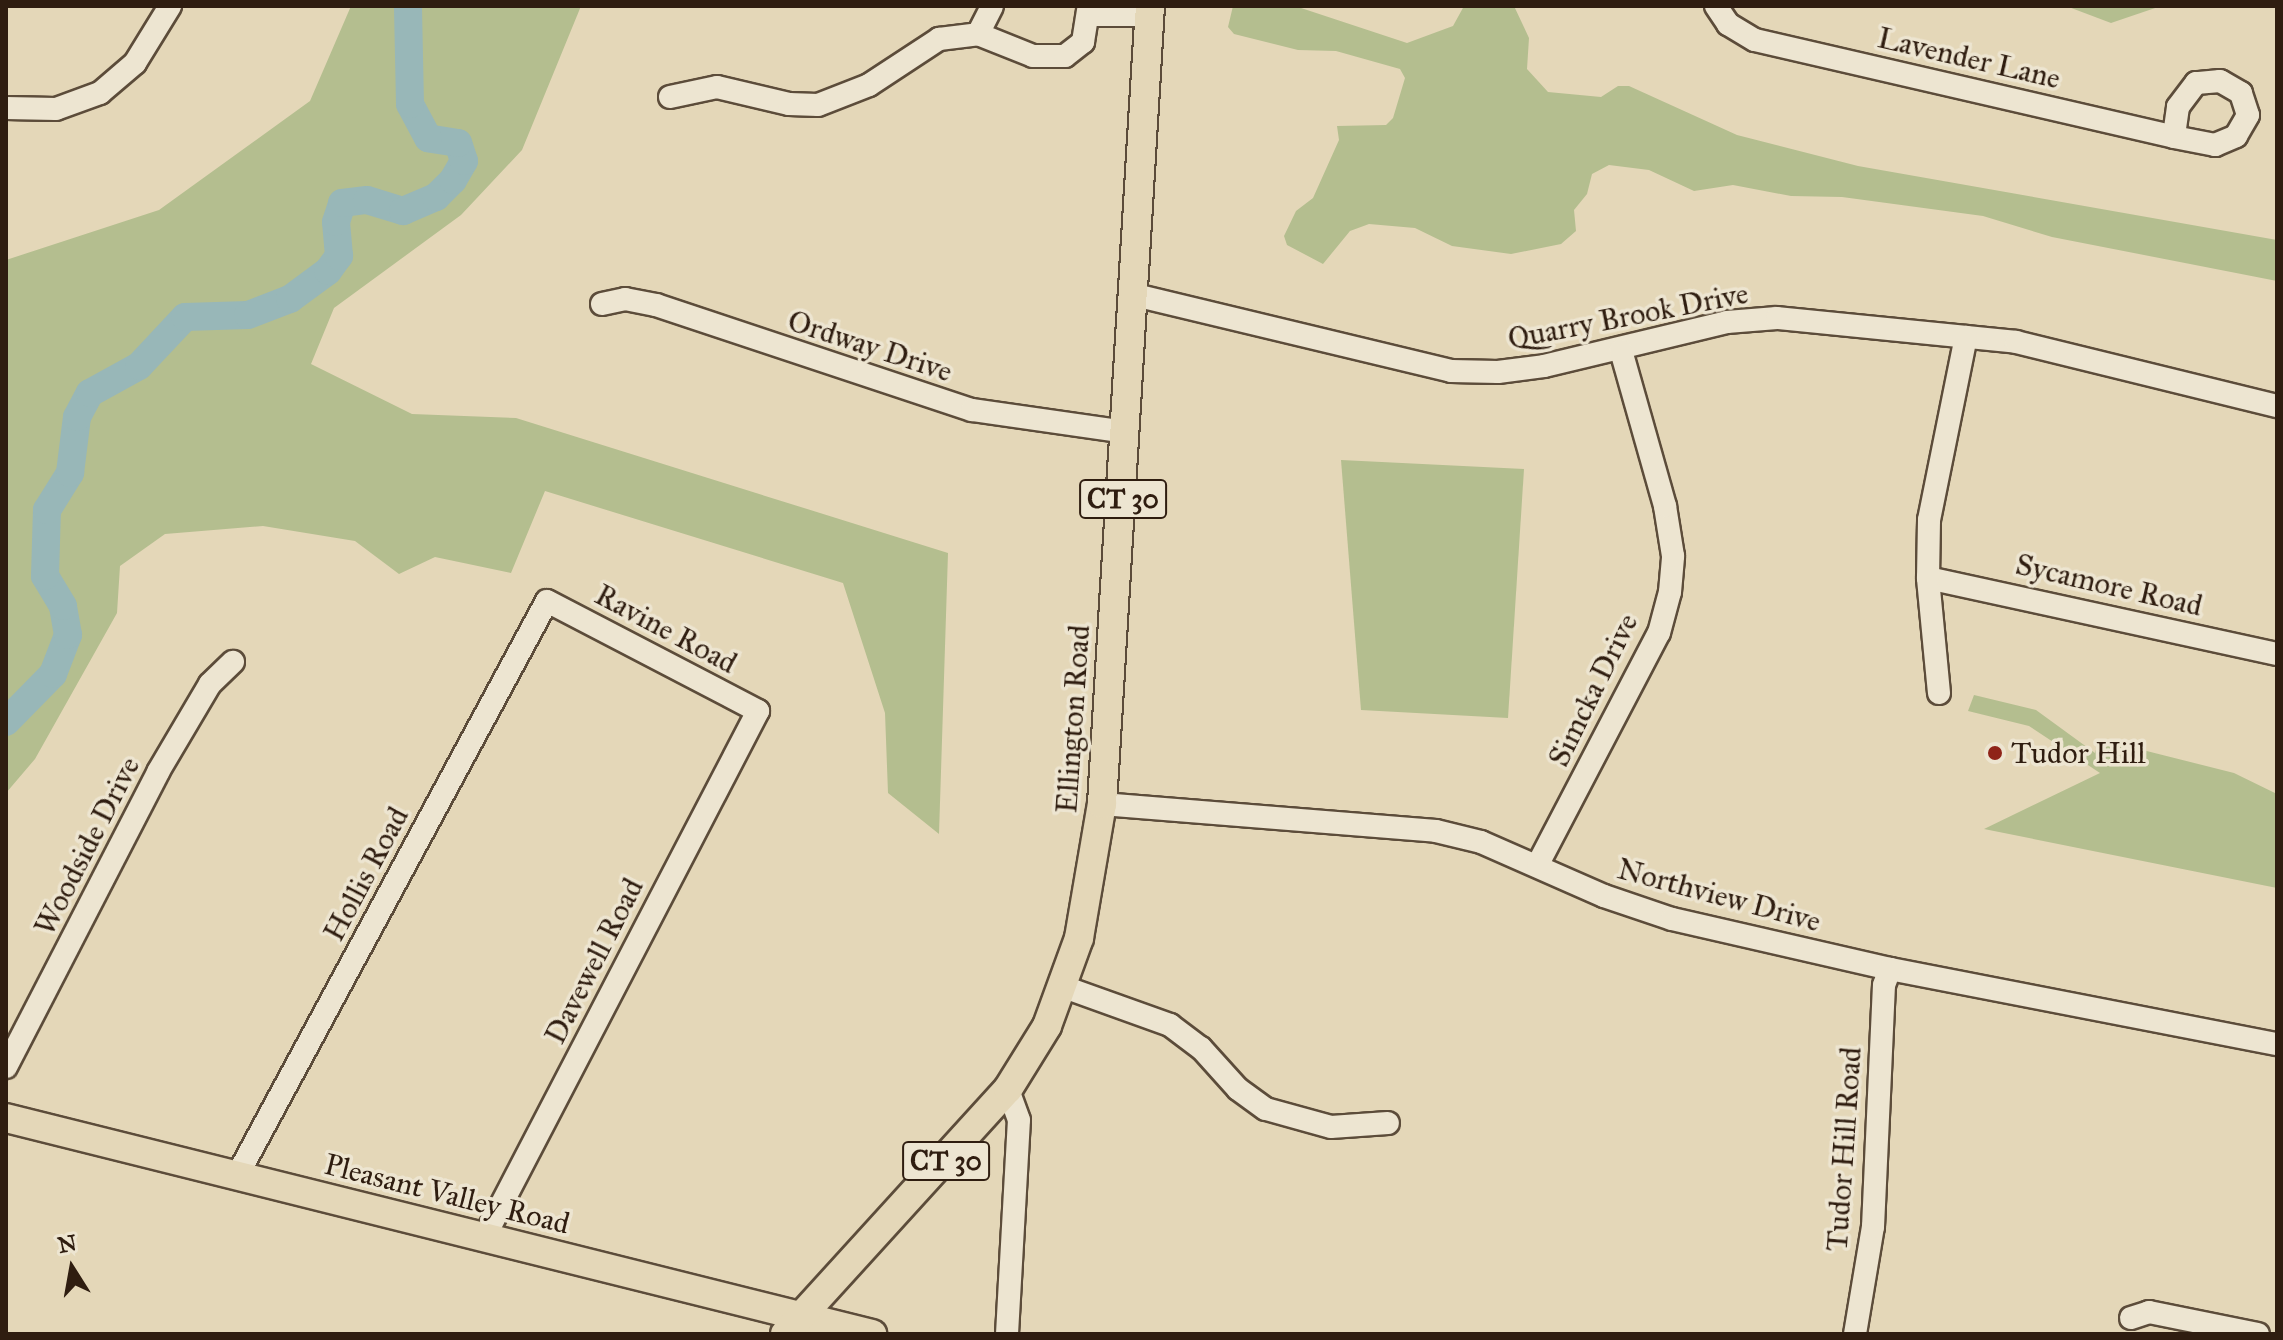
<!DOCTYPE html>
<style>
body{margin:0}
#map{position:relative;width:2283px;height:1340px;overflow:hidden;background:#e4d7b8;font-family:"IM FELL Great Primer",serif}
div>[style]{position:absolute}
.green>*{inset:0;background:#b4be8f}
.river>*{height:28px;margin:-14px;padding:0 14px;transform-origin:14px;border-radius:14px;background:#98b7b8}
.roads{filter:drop-shadow(2px 0 #5c4c3a) drop-shadow(-2px 0 #5c4c3a) drop-shadow(0 2px #5c4c3a) drop-shadow(0 -2px #5c4c3a)}
.minor>*{height:22px;margin:-11px;padding:0 11px;transform-origin:11px;border-radius:11px;background:#ede5d1}
.major>*{height:28px;margin:-14px;padding:0 14px;transform-origin:14px;border-radius:14px;background:#e4d7b8}
.dots>*{width:22px;height:22px;translate:-50% -50%;box-sizing:border-box;border:4px solid #ede5d1;border-radius:50%}
span{translate:-50% -50%;white-space:nowrap;text-align:center;line-height:1.15;-webkit-text-stroke:7px #ede5d1;paint-order:stroke}
.shield-label span{padding:2px 6px;background:#ede5d1;border:2px solid;border-radius:6px;-webkit-text-stroke-width:0}
.shield-label{font-size:28px;color:#2f1d10;font-weight:700}
.street-label{font-size:30px;color:#2f1d10}
.poi-label{font-size:30px;color:#2f1d10}
.left{translate:0 -50%;text-align:left}
.frame{position:absolute;inset:0;border:8px solid #2f1d10;pointer-events:none}
.north{position:absolute;left:32px;top:1228px;width:80px;height:80px;-webkit-text-stroke:6px #ede5d1;paint-order:stroke;rotate:349deg;font-size:22px;font-weight:700;line-height:32px;text-align:center;color:#2f1d10}
.north::after{content:'';display:block;margin:auto;width:28px;height:36px;background:#2f1d10;clip-path:polygon(50% 0,100% 100%,50% 72%,0 100%)}
</style>
<div id="map">
<div class="green">
<div style="clip-path:polygon(351px 6px,581px 6px,522px 150px,461px 215px,334px 308px,311px 364px,412px 414px,516px 418px,948px 553px,939px 834px,888px 793px,885px 713px,843px 583px,545px 491px,511px 573px,435px 557px,399px 574px,355px 541px,263px 526px,165px 534px,120px 566px,117px 613px,35px 759px,6px 793px,6px 260px,159px 210px,310px 101px)"></div>
<div style="clip-path:polygon(1233px 6px,1298px 7px,1407px 43px,1453px 26px,1464px 6px,1514px 6px,1529px 38px,1527px 69px,1548px 92px,1601px 97px,1618px 86px,1629px 86px,1737px 135px,1858px 166px,2277px 240px,2277px 281px,2052px 237px,1983px 216px,1842px 197px,1791px 196px,1733px 185px,1694px 191px,1649px 170px,1609px 165px,1592px 174px,1587px 194px,1574px 210px,1576px 231px,1561px 244px,1511px 254px,1452px 246px,1415px 228px,1369px 224px,1350px 231px,1323px 264px,1287px 245px,1284px 236px,1296px 211px,1313px 198px,1339px 140px,1337px 126px,1386px 125px,1393px 118px,1405px 78px,1400px 69px,1336px 51px,1298px 50px,1234px 34px,1228px 27px)"></div>
<div style="clip-path:polygon(2066px 6px,2161px 6px,2111px 23px)"></div>
<div style="clip-path:polygon(1341px 460px,1524px 469px,1508px 718px,1361px 710px)"></div>
<div style="clip-path:polygon(1974px 695px,2036px 710px,2095px 753px,2099px 739px,2234px 773px,2277px 794px,2277px 888px,1984px 829px,2100px 773px,2029px 726px,1968px 711px)"></div>
</div>
<div class="river">
<div style="left:6px;top:722px;width:67px;rotate:-45.6deg"></div>
<div style="left:53px;top:674px;width:42px;rotate:-69deg"></div>
<div style="left:68px;top:635px;width:29px;rotate:-100deg"></div>
<div style="left:63px;top:606px;width:35px;rotate:-121deg"></div>
<div style="left:45px;top:576px;width:66px;rotate:-88.3deg"></div>
<div style="left:47px;top:510px;width:44px;rotate:-58.1deg"></div>
<div style="left:70px;top:473px;width:56px;rotate:-82.9deg"></div>
<div style="left:77px;top:417px;width:27px;rotate:-62deg"></div>
<div style="left:90px;top:393px;width:56px;rotate:-28.9deg"></div>
<div style="left:139px;top:366px;width:67px;rotate:-46.8deg"></div>
<div style="left:185px;top:317px;width:63px;rotate:-1.8deg"></div>
<div style="left:248px;top:315px;width:45px;rotate:-20.9deg"></div>
<div style="left:290px;top:299px;width:47px;rotate:-36.4deg"></div>
<div style="left:328px;top:271px;width:19px;rotate:-54deg"></div>
<div style="left:339px;top:256px;width:34px;rotate:-95deg"></div>
<div style="left:336px;top:222px;width:20px;rotate:-72deg"></div>
<div style="left:342px;top:203px;width:25px;rotate:-7deg"></div>
<div style="left:367px;top:200px;width:38px;rotate:17deg"></div>
<div style="left:403px;top:211px;width:36px;rotate:-23deg"></div>
<div style="left:436px;top:197px;width:24px;rotate:-45deg"></div>
<div style="left:453px;top:180px;width:22px;rotate:-60deg"></div>
<div style="left:464px;top:161px;width:19px;rotate:-108deg"></div>
<div style="left:458px;top:143px;width:30px;rotate:-171deg"></div>
<div style="left:428px;top:138px;width:38px;rotate:-118deg"></div>
<div style="left:410px;top:104px;width:98px;rotate:-91.2deg"></div>
</div>
<div class="roads">
<div class="minor">
<div style="left:1716px;top:6px;width:22px;rotate:56deg"></div>
<div style="left:1728px;top:24px;width:31px;rotate:31deg"></div>
<div style="left:1755px;top:40px;width:430px;rotate:13deg"></div>
<div style="left:2174px;top:137px;width:42px;rotate:11deg"></div>
<div style="left:2215px;top:145px;width:23px;rotate:-23deg"></div>
<div style="left:2236px;top:136px;width:24px;rotate:-60deg"></div>
<div style="left:2248px;top:115px;width:23px;rotate:-108deg"></div>
<div style="left:2241px;top:93px;width:24px;rotate:-150deg"></div>
<div style="left:2220px;top:81px;width:24px;rotate:175deg"></div>
<div style="left:2196px;top:83px;width:30px;rotate:127deg"></div>
<div style="left:2178px;top:107px;width:30px;rotate:98deg"></div>
<div style="left:1090px;top:15px;width:60px"></div>
<div style="left:978px;top:34px;width:31px;rotate:-63deg"></div>
<div style="left:670px;top:97px;width:48px;rotate:-12deg"></div>
<div style="left:717px;top:87px;width:74px;rotate:13.3deg"></div>
<div style="left:789px;top:104px;width:29px;rotate:2deg"></div>
<div style="left:818px;top:105px;width:55px;rotate:-21.4deg"></div>
<div style="left:869px;top:85px;width:84px;rotate:-33.3deg"></div>
<div style="left:939px;top:39px;width:39px;rotate:-7deg"></div>
<div style="left:978px;top:34px;width:59px;rotate:21.8deg"></div>
<div style="left:1033px;top:56px;width:32px"></div>
<div style="left:1065px;top:56px;width:23px;rotate:-38deg"></div>
<div style="left:1083px;top:42px;width:36px;rotate:-81deg"></div>
<div style="left:6px;top:108px;width:50px;rotate:1.1deg"></div>
<div style="left:56px;top:109px;width:47px;rotate:-20deg"></div>
<div style="left:100px;top:93px;width:46px;rotate:-40.6deg"></div>
<div style="left:135px;top:63px;width:67px;rotate:-58.4deg"></div>
<div style="left:1135px;top:295px;width:325px;rotate:13.5deg"></div>
<div style="left:1451px;top:371px;width:47px;rotate:1.2deg"></div>
<div style="left:1498px;top:372px;width:46px;rotate:-7.4deg"></div>
<div style="left:1544px;top:366px;width:188px;rotate:-13.5deg"></div>
<div style="left:1727px;top:322px;width:50px;rotate:-4.6deg"></div>
<div style="left:1777px;top:318px;width:240px;rotate:5.7deg"></div>
<div style="left:2016px;top:342px;width:269px;rotate:13.8deg"></div>
<div style="left:602px;top:304px;width:24px;rotate:-12deg"></div>
<div style="left:625px;top:299px;width:32px;rotate:11deg"></div>
<div style="left:656px;top:305px;width:333px;rotate:18.4deg"></div>
<div style="left:972px;top:410px;width:156px;rotate:8.1deg"></div>
<div style="left:1928px;top:578px;width:357px;rotate:12.3deg"></div>
<div style="left:1939px;top:693px;width:116px;rotate:-95.5deg"></div>
<div style="left:1928px;top:578px;width:58px;rotate:-89deg"></div>
<div style="left:1929px;top:520px;width:187px;rotate:-78.6deg"></div>
<div style="left:1102px;top:804px;width:335px;rotate:4.6deg"></div>
<div style="left:1436px;top:831px;width:46px;rotate:13.7deg"></div>
<div style="left:1481px;top:842px;width:134px;rotate:23.7deg"></div>
<div style="left:1604px;top:896px;width:72px;rotate:18.7deg"></div>
<div style="left:1672px;top:919px;width:224px;rotate:12.9deg"></div>
<div style="left:1890px;top:969px;width:394px;rotate:11deg"></div>
<div style="left:1538px;top:864px;width:261px;rotate:-62.4deg"></div>
<div style="left:1659px;top:633px;width:42px;rotate:-75deg"></div>
<div style="left:1670px;top:592px;width:36px;rotate:-85deg"></div>
<div style="left:1673px;top:556px;width:51px;rotate:-99.1deg"></div>
<div style="left:1665px;top:506px;width:162px;rotate:-105.8deg"></div>
<div style="left:1064px;top:987px;width:113px;rotate:19.7deg"></div>
<div style="left:1170px;top:1025px;width:39px;rotate:37deg"></div>
<div style="left:1201px;top:1048px;width:55px;rotate:47.9deg"></div>
<div style="left:1238px;top:1089px;width:34px;rotate:36deg"></div>
<div style="left:1266px;top:1109px;width:67px;rotate:15.5deg"></div>
<div style="left:1331px;top:1127px;width:57px;rotate:-4deg"></div>
<div style="left:6px;top:1067px;width:332px;rotate:-62.7deg"></div>
<div style="left:158px;top:772px;width:102px;rotate:-59.4deg"></div>
<div style="left:210px;top:684px;width:32px;rotate:-44deg"></div>
<div style="left:237px;top:1176px;width:653px;rotate:-61.67deg"></div>
<div style="left:547px;top:601px;width:238px;rotate:27.5deg"></div>
<div style="left:758px;top:711px;width:594px;rotate:117.47deg"></div>
<div style="left:2131px;top:1318px;width:19px;rotate:-18deg"></div>
<div style="left:2149px;top:1312px;width:111px;rotate:11.4deg"></div>
<div style="left:1007px;top:1334px;width:214px;rotate:-86.8deg"></div>
<div style="left:1019px;top:1120px;width:33px;rotate:-110deg"></div>
<div style="left:1855px;top:1334px;width:109px;rotate:-80.5deg"></div>
<div style="left:1873px;top:1227px;width:242px;rotate:-87.4deg"></div>
<div style="left:1884px;top:985px;width:17px;rotate:-69deg"></div>
</div>
<div class="major">
<div style="left:6px;top:1118px;width:893px;rotate:14.01deg"></div>
<div style="left:785px;top:1334px;width:331px;rotate:-47.7deg"></div>
<div style="left:1008px;top:1089px;width:74px;rotate:-58.2deg"></div>
<div style="left:1047px;top:1026px;width:94px;rotate:-70deg"></div>
<div style="left:1079px;top:938px;width:136px;rotate:-80.3deg"></div>
<div style="left:1102px;top:804px;width:799px;rotate:-86.56deg"></div>
</div>
</div>
<div class="dots">
<div style="left:1995px;top:753px;background:#8f2418"></div>
</div>
<div class="shield-label">
<span style="left:1123px;top:499px">CT 30</span>
<span style="left:946px;top:1161px">CT 30</span>
</div>
<div class="street-label">
<span style="left:1969px;top:58px;rotate:13deg">Lavender Lane</span>
<span style="left:1628px;top:316px;rotate:-11deg">Quarry Brook Drive</span>
<span style="left:870px;top:346px;rotate:18deg">Ordway Drive</span>
<span style="left:2109px;top:585px;rotate:13deg">Sycamore Road</span>
<span style="left:666px;top:629px;rotate:28deg">Ravine Road</span>
<span style="left:1593px;top:690px;rotate:-64deg">Simcka Drive</span>
<span style="left:1073px;top:719px;rotate:-86deg">Ellington Road</span>
<span style="left:87px;top:846px;rotate:-63deg">Woodside Drive</span>
<span style="left:366px;top:874px;rotate:-62deg">Hollis Road</span>
<span style="left:1719px;top:895px;rotate:15deg">Northview Drive</span>
<span style="left:594px;top:961px;rotate:-63deg">Davewell Road</span>
<span style="left:1844px;top:1149px;rotate:-86deg">Tudor Hill Road</span>
<span style="left:447px;top:1194px;rotate:14deg">Pleasant Valley Road</span>
</div>
<div class="poi-label">
<span class="left" style="left:2011px;top:753px">Tudor Hill</span>
</div>
<div class="frame"></div>
<div class="north">N</div>
</div>
